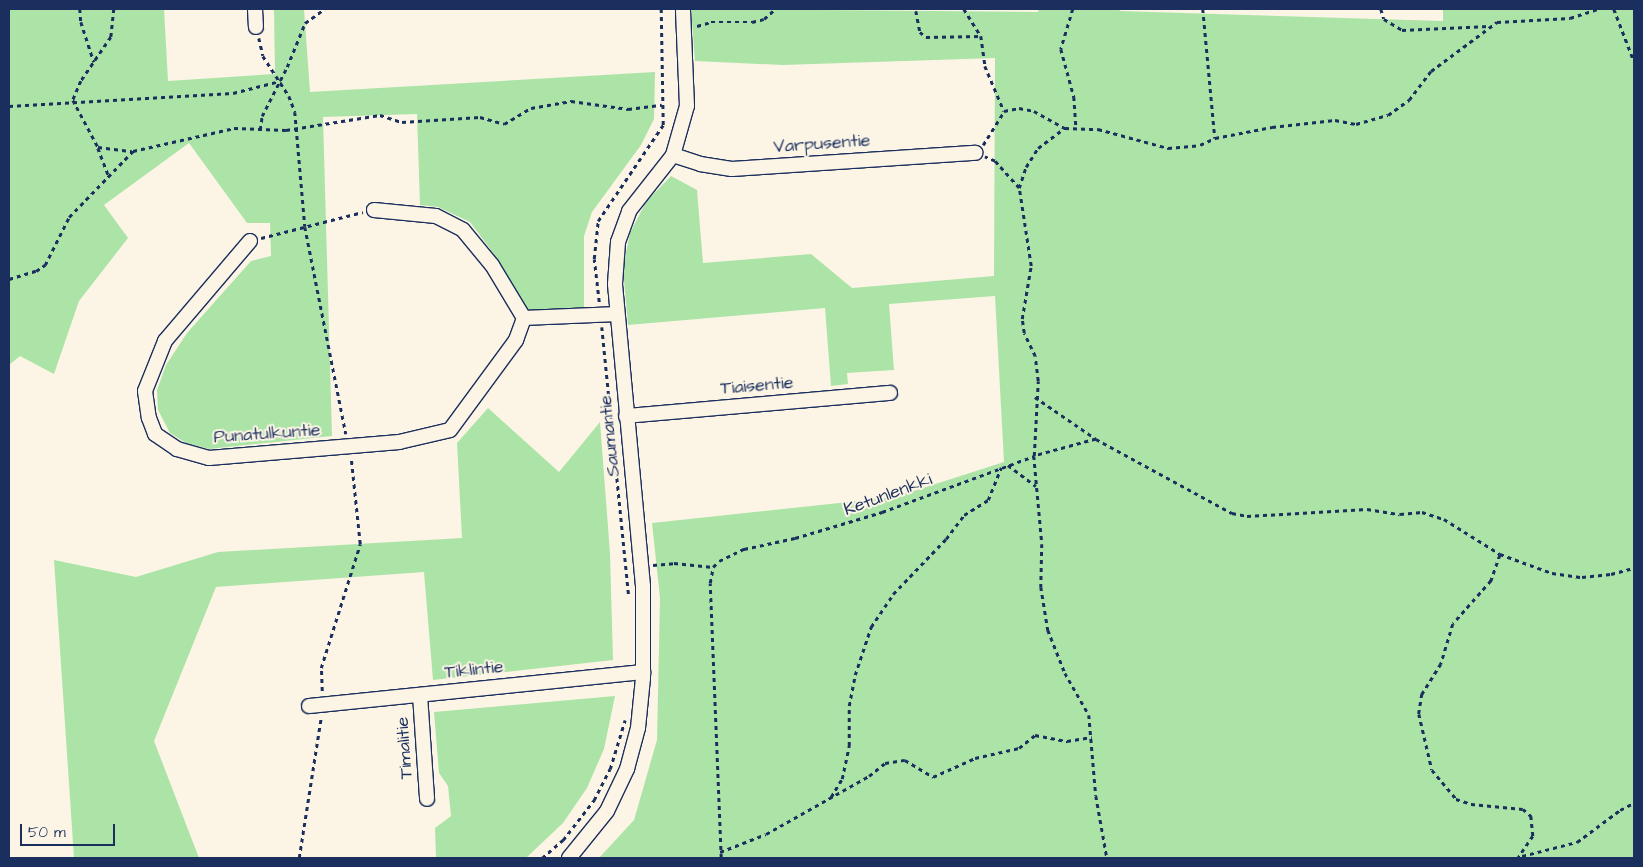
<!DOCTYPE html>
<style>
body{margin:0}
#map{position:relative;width:1643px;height:867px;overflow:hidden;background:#fcf5e5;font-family:"Architects Daughter",sans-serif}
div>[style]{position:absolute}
.green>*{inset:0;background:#ace4a8}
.path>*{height:2.5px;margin-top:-1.25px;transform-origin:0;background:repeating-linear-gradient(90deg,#1b2f5e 0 4px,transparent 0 8px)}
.roads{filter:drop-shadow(1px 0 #1b2f5e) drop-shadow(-1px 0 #1b2f5e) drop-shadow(0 1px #1b2f5e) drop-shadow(0 -1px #1b2f5e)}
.minor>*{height:14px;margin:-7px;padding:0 7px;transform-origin:7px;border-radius:7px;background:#fcf5e5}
span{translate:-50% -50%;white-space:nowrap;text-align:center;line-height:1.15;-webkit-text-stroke:4px #fcf5e5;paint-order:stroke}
.street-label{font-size:18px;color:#1b2f5e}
.frame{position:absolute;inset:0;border:10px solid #1b2f5e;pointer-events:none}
.scale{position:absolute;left:20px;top:824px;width:95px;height:22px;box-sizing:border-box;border:2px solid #1b2f5e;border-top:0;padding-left:6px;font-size:15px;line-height:18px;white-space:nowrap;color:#1b2f5e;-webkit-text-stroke:4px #fcf5e5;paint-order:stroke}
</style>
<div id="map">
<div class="green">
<div style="clip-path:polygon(9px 9px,164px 9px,168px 81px,275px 74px,274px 9px,304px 9px,310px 92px,655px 72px,654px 119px,641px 145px,592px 212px,584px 236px,584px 309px,527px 311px,494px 254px,470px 222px,438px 207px,420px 205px,417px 114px,323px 117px,332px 436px,209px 449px,186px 443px,170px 433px,158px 410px,157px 390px,166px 365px,187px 333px,251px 261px,271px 256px,270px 223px,247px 223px,189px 143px,104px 205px,128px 238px,79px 301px,54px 374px,20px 356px,9px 365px)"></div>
<div style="clip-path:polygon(691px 9px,1038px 12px,1039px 9px,1119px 9px,1120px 11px,1443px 21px,1443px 9px,1634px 9px,1634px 858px,599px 858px,634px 820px,657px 740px,660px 598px,652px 523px,895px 497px,1004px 462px,995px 296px,889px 304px,894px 370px,847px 373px,848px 384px,831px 386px,825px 308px,628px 325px,623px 268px,630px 233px,646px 202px,671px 176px,697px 190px,703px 263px,811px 254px,852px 288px,994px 276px,995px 58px,783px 65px,695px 61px)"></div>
<div style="clip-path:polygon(488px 408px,559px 472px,600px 422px,610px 553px,613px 660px,433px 680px,424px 572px,216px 587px,154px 741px,199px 858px,74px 858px,54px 560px,136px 577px,218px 552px,462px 538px,457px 443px)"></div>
<div style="clip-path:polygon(615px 696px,604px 749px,587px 788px,563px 823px,526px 858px,436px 858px,435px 828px,451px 816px,448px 786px,439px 773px,434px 712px)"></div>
</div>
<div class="path">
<div style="left:80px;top:9px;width:13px;rotate:86deg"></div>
<div style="left:81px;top:22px;width:42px;rotate:72deg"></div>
<div style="left:114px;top:9px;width:28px;rotate:96deg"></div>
<div style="left:111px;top:37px;width:53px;rotate:124.3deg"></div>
<div style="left:81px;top:81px;width:21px;rotate:113deg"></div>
<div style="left:73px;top:100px;width:53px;rotate:62deg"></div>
<div style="left:98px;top:147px;width:34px;rotate:7deg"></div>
<div style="left:964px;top:9px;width:32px;rotate:58deg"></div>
<div style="left:981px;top:36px;width:30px;rotate:82deg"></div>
<div style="left:985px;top:66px;width:49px;rotate:67.1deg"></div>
<div style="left:1073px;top:9px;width:42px;rotate:106.7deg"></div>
<div style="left:1061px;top:49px;width:50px;rotate:74.8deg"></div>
<div style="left:1074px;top:97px;width:32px;rotate:86deg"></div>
<div style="left:1203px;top:9px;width:130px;rotate:84.7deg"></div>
<div style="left:1381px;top:9px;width:10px;rotate:73deg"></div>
<div style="left:1384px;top:19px;width:21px;rotate:31deg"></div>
<div style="left:1402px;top:30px;width:87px;rotate:-2.6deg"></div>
<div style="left:1614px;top:9px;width:56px;rotate:69deg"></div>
<div style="left:916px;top:11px;width:21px;rotate:79deg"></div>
<div style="left:920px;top:32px;width:8px;rotate:40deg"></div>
<div style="left:926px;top:37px;width:55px;rotate:-1deg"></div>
<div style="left:697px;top:26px;width:15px;rotate:-16deg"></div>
<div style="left:711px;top:22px;width:41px"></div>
<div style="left:752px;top:22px;width:12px;rotate:-14deg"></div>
<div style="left:764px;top:19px;width:15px;rotate:-42deg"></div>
<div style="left:259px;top:38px;width:18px;rotate:77deg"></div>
<div style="left:263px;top:56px;width:48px;rotate:57deg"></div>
<div style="left:289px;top:96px;width:17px;rotate:69deg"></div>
<div style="left:295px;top:112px;width:115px;rotate:85deg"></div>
<div style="left:305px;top:227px;width:211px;rotate:78.8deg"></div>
<div style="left:9px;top:106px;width:224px;rotate:-3.3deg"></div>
<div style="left:233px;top:93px;width:49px;rotate:-14.3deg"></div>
<div style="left:260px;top:130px;width:14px;rotate:-82deg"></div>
<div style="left:262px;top:116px;width:55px;rotate:-63deg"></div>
<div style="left:287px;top:67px;width:48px;rotate:-67.8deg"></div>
<div style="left:305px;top:23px;width:24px;rotate:-36deg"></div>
<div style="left:983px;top:145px;width:40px;rotate:-58deg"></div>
<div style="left:1004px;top:111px;width:15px;rotate:-11deg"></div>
<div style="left:1019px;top:108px;width:15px;rotate:11deg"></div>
<div style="left:1034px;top:111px;width:35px;rotate:29deg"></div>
<div style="left:1065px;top:128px;width:33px;rotate:2deg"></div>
<div style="left:1098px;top:129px;width:73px;rotate:15.2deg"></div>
<div style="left:1168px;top:148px;width:32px;rotate:-5deg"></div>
<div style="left:1200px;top:145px;width:17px;rotate:-25deg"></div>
<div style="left:1215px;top:138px;width:58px;rotate:-10.9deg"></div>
<div style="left:1272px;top:127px;width:63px;rotate:-6.3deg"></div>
<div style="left:1335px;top:120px;width:21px;rotate:11deg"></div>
<div style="left:1356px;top:124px;width:33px;rotate:-16deg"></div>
<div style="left:1388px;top:115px;width:26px;rotate:-36deg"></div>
<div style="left:1409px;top:100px;width:36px;rotate:-53deg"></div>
<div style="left:1431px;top:71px;width:82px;rotate:-36.6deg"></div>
<div style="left:1497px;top:22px;width:73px;rotate:-3.1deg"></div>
<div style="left:1570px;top:18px;width:28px;rotate:-18deg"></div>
<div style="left:98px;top:148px;width:31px;rotate:69deg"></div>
<div style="left:1019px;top:188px;width:22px;rotate:-72deg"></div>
<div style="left:1026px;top:167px;width:22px;rotate:-58deg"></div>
<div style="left:1038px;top:148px;width:34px;rotate:-37deg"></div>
<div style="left:261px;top:238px;width:105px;rotate:-14.3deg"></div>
<div style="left:9px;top:279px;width:28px;rotate:-17deg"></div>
<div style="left:36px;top:271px;width:11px;rotate:-34deg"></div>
<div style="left:45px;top:265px;width:54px;rotate:-63.4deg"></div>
<div style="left:69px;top:217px;width:92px;rotate:-45.9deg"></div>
<div style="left:133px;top:151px;width:104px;rotate:-12.8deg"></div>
<div style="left:234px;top:128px;width:52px;rotate:2.2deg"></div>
<div style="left:286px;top:130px;width:95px;rotate:-9.1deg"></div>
<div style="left:380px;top:115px;width:23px;rotate:18deg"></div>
<div style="left:402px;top:122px;width:78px;rotate:-3.7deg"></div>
<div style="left:480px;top:117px;width:25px;rotate:16deg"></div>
<div style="left:504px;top:124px;width:31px;rotate:-31deg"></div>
<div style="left:531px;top:108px;width:41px;rotate:-9.9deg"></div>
<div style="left:571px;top:101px;width:58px;rotate:8deg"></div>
<div style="left:628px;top:109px;width:34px;rotate:-7deg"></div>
<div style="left:599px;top:302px;width:43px;rotate:-96.6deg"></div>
<div style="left:594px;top:259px;width:38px;rotate:-84deg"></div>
<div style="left:598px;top:221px;width:116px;rotate:-55.9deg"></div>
<div style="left:663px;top:125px;width:116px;rotate:-91deg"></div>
<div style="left:602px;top:327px;width:272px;rotate:84.3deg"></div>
<div style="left:1035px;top:397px;width:74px;rotate:34.5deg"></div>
<div style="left:1096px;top:439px;width:155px;rotate:28.6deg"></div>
<div style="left:1232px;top:513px;width:15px;rotate:11deg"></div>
<div style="left:1247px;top:516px;width:120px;rotate:-3.3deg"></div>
<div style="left:1367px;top:509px;width:33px;rotate:9deg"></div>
<div style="left:1400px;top:514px;width:22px;rotate:-5deg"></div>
<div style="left:1422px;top:512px;width:23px;rotate:18deg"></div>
<div style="left:1444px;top:519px;width:66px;rotate:32deg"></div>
<div style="left:1500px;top:554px;width:55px;rotate:20.1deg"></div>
<div style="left:1552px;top:573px;width:30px;rotate:8deg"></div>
<div style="left:1582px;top:577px;width:29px;rotate:-6deg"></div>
<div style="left:1611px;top:574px;width:24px;rotate:-15deg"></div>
<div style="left:1096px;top:439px;width:64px;rotate:164.7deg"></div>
<div style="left:1034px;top:456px;width:88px;rotate:84.8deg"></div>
<div style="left:1042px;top:544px;width:43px;rotate:91.3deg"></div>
<div style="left:1041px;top:587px;width:44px;rotate:80.8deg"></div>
<div style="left:1048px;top:630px;width:46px;rotate:68.4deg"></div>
<div style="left:1065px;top:673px;width:48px;rotate:60.3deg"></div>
<div style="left:1089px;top:715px;width:81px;rotate:85.1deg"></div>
<div style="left:1096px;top:796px;width:63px;rotate:79.9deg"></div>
<div style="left:1008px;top:465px;width:35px;rotate:37deg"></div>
<div style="left:1500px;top:555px;width:28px;rotate:109deg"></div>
<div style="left:1491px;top:581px;width:57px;rotate:131.5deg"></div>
<div style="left:1453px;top:624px;width:42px;rotate:106.7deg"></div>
<div style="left:1441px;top:664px;width:36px;rotate:122deg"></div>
<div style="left:1422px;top:694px;width:20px;rotate:99deg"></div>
<div style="left:1419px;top:714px;width:57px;rotate:76.9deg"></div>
<div style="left:1432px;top:770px;width:38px;rotate:50deg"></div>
<div style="left:1456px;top:799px;width:16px;rotate:18deg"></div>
<div style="left:1471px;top:804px;width:52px;rotate:5.5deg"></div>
<div style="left:1523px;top:809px;width:11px;rotate:41deg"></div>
<div style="left:1531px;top:816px;width:20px;rotate:84deg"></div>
<div style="left:1533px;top:836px;width:27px;rotate:124deg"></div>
<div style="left:653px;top:565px;width:21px;rotate:-5deg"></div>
<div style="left:674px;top:563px;width:39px;rotate:6deg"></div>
<div style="left:322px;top:691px;width:23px;rotate:-92deg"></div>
<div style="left:321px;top:668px;width:130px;rotate:-72.5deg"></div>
<div style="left:360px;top:544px;width:85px;rotate:-96deg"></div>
<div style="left:831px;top:797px;width:21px;rotate:-59deg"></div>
<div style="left:842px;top:779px;width:34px;rotate:-78deg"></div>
<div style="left:849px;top:746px;width:40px;rotate:-90deg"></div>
<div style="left:849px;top:706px;width:32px;rotate:-79deg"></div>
<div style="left:855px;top:675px;width:51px;rotate:-71.6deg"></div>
<div style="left:871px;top:627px;width:40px;rotate:-56deg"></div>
<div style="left:893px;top:594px;width:76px;rotate:-46.1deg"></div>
<div style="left:946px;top:539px;width:30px;rotate:-53deg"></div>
<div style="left:964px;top:515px;width:28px;rotate:-32deg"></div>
<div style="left:988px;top:500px;width:35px;rotate:-68deg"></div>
<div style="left:720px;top:852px;width:49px;rotate:-21.4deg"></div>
<div style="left:766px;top:834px;width:118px;rotate:-29.4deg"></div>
<div style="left:869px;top:776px;width:21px;rotate:-39deg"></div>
<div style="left:885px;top:763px;width:20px;rotate:-9deg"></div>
<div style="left:905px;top:760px;width:33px;rotate:31deg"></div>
<div style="left:933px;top:777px;width:46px;rotate:-24.3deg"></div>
<div style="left:975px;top:758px;width:45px;rotate:-12.8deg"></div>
<div style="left:1019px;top:748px;width:21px;rotate:-39deg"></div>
<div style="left:1035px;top:735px;width:33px;rotate:11deg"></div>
<div style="left:1067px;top:741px;width:25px;rotate:-9deg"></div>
<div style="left:1522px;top:856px;width:57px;rotate:-14.3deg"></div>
<div style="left:1577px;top:842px;width:54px;rotate:-36.7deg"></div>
<div style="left:1620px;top:810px;width:16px;rotate:-27deg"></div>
<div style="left:299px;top:858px;width:143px;rotate:-81.1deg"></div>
<div style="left:542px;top:858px;width:28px;rotate:-41deg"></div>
<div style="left:563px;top:840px;width:51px;rotate:-52.2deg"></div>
<div style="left:594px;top:800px;width:35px;rotate:-63deg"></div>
<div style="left:610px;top:769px;width:51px;rotate:-73deg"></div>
<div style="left:721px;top:858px;width:275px;rotate:-92.3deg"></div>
<div style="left:710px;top:583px;width:16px;rotate:-79deg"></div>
<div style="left:713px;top:567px;width:8px;rotate:-45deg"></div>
<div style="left:719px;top:561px;width:28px;rotate:-26deg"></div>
<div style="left:744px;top:549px;width:52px;rotate:-12.2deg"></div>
<div style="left:795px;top:538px;width:91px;rotate:-16.6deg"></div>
<div style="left:882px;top:512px;width:162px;rotate:-20.2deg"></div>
<div style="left:1034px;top:456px;width:75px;rotate:-86.9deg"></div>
<div style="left:1038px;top:381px;width:25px;rotate:-97deg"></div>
<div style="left:1035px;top:356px;width:25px;rotate:-116deg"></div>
<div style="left:1024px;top:333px;width:14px;rotate:-98deg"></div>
<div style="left:1022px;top:319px;width:54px;rotate:-80.4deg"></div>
<div style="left:1031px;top:266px;width:79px;rotate:-98.7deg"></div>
<div style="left:1019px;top:188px;width:36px;rotate:-132deg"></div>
<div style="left:995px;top:161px;width:11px;rotate:-158deg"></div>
</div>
<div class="roads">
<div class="minor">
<div style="left:255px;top:9px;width:18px;rotate:87deg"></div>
<div style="left:673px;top:155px;width:28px;rotate:18deg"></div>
<div style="left:700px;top:164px;width:32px;rotate:9deg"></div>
<div style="left:732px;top:169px;width:244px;rotate:-3.8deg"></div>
<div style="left:374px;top:210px;width:62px;rotate:5.5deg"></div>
<div style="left:436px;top:216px;width:30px;rotate:27deg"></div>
<div style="left:463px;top:230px;width:45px;rotate:50.4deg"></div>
<div style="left:492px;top:265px;width:62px;rotate:58.9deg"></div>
<div style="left:250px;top:241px;width:131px;rotate:130.4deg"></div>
<div style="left:165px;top:341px;width:54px;rotate:111.8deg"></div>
<div style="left:145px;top:391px;width:27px;rotate:82deg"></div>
<div style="left:149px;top:418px;width:17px;rotate:69deg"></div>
<div style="left:155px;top:434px;width:27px;rotate:34deg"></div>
<div style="left:177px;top:449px;width:33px;rotate:16deg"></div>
<div style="left:209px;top:458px;width:191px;rotate:-4.8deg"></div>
<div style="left:399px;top:442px;width:52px;rotate:-13.2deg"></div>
<div style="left:450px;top:430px;width:112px;rotate:-53.7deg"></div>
<div style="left:516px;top:340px;width:23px;rotate:-70deg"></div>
<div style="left:524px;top:318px;width:93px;rotate:-2.5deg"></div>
<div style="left:626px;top:416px;width:265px;rotate:-5deg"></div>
<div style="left:420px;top:695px;width:104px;rotate:86.1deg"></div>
<div style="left:309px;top:706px;width:336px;rotate:-5.8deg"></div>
<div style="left:569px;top:858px;width:60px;rotate:-51deg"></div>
<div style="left:607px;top:811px;width:47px;rotate:-64.5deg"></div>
<div style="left:627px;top:769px;width:42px;rotate:-75deg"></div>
<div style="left:638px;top:728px;width:50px;rotate:-84.3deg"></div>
<div style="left:643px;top:678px;width:92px;rotate:-90deg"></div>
<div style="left:643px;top:586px;width:303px;rotate:-95.3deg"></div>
<div style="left:615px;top:284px;width:42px;rotate:-85.9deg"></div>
<div style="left:618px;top:242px;width:33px;rotate:-70deg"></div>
<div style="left:629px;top:211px;width:71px;rotate:-51.8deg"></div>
<div style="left:673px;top:155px;width:51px;rotate:-74.1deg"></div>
<div style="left:687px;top:106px;width:97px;rotate:-92.4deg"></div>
</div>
</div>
<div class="street-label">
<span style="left:822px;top:144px;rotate:-4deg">Varpusentie</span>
<span style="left:757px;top:386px;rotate:-5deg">Tiaisentie</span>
<span style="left:267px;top:434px;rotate:-4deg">Punatulkuntie</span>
<span style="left:610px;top:436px;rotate:-96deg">Saumantie</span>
<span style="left:888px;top:495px;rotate:-20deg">Ketunlenkki</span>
<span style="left:474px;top:670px;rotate:-6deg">Tiklintie</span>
<span style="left:405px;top:748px;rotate:-94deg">Timalitie</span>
</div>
<div class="frame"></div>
<div class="scale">50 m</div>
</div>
